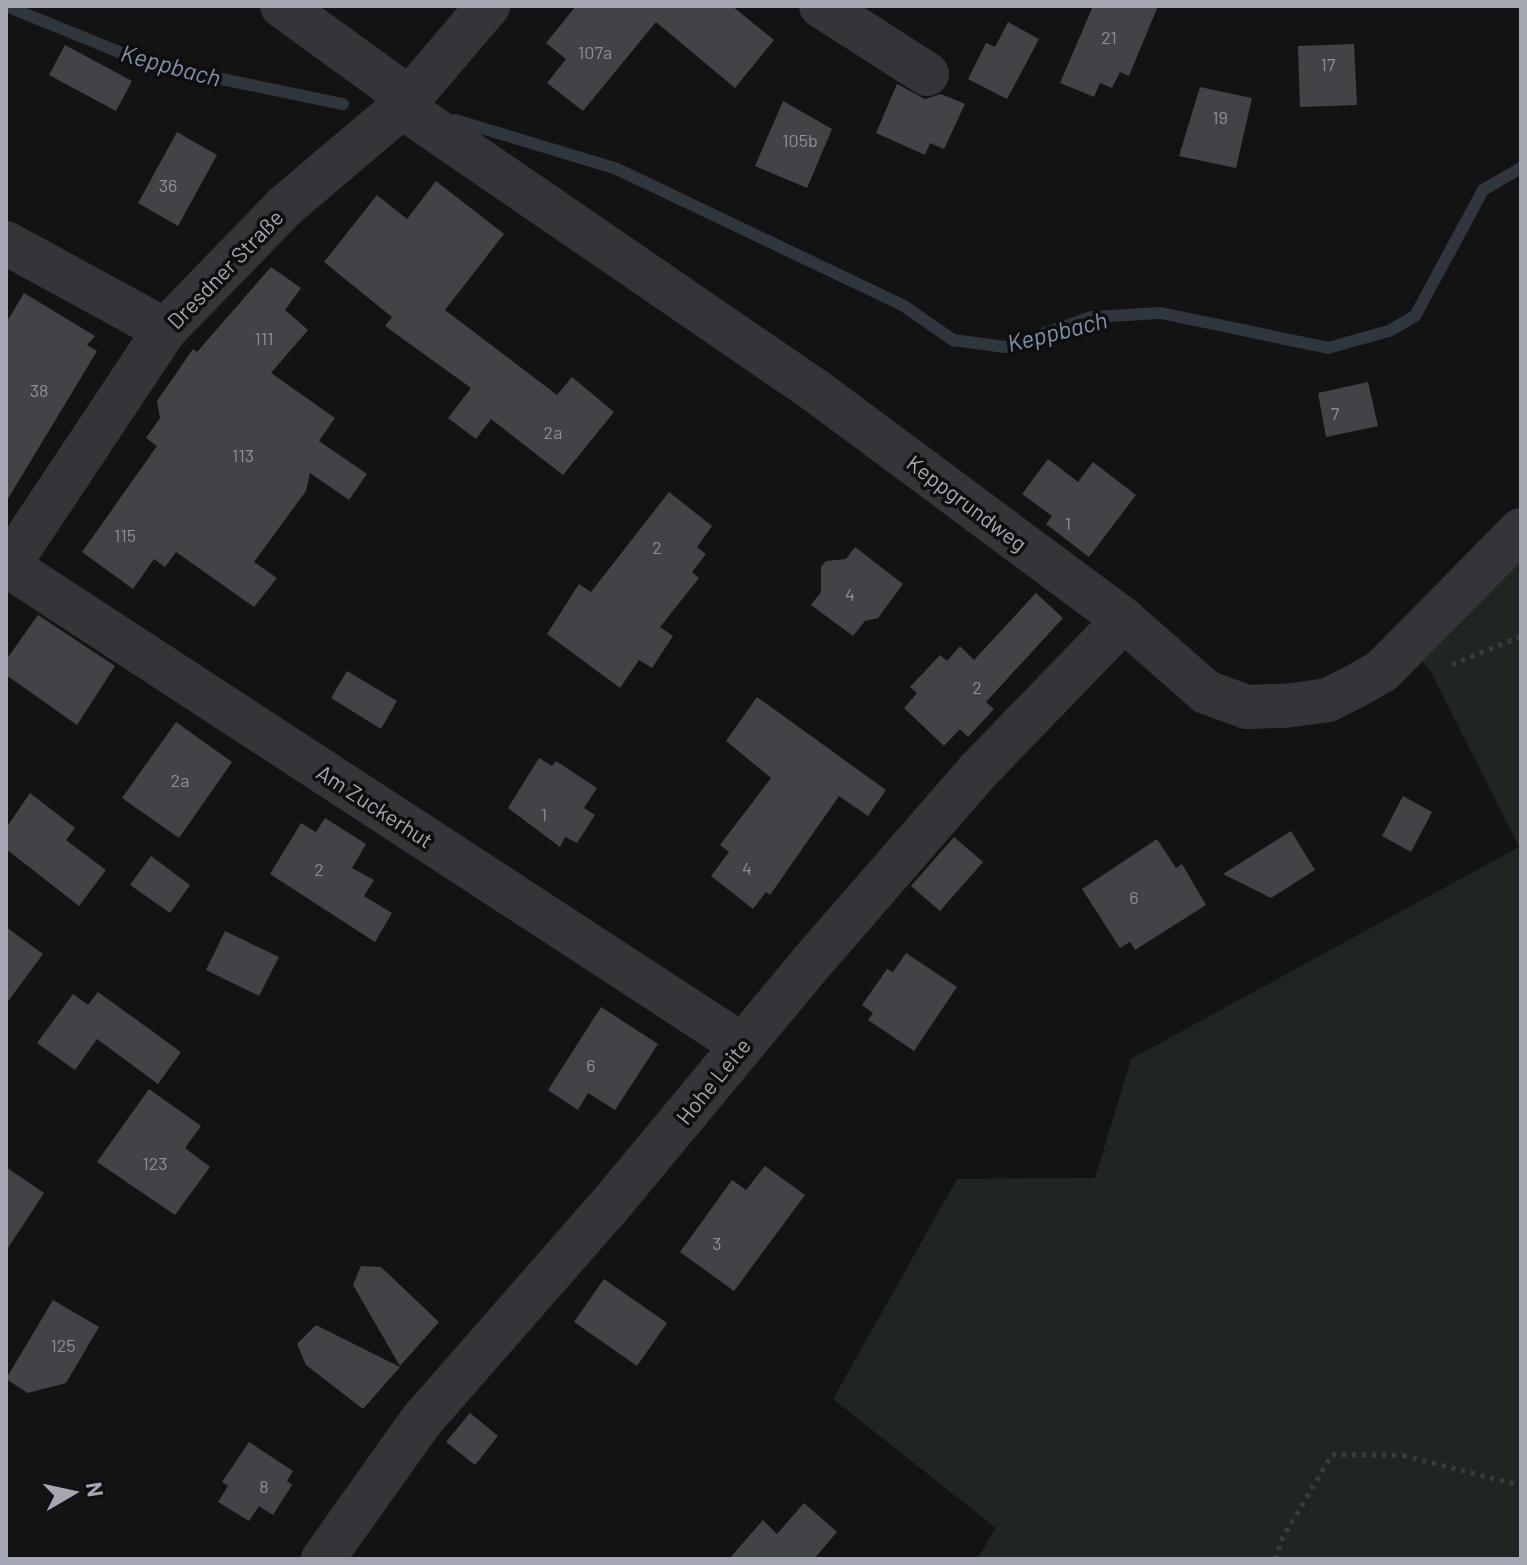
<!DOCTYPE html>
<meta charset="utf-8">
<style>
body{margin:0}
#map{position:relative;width:1527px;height:1565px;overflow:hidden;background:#131314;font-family:Barlow,sans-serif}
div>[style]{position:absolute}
.green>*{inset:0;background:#1f2621}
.stream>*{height:12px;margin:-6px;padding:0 6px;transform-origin:6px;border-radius:6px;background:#2f363d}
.building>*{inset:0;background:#424347}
.path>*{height:5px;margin-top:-2.5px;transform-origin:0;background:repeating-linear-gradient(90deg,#3a3b40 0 4px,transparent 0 10px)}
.minor>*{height:44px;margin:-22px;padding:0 22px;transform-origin:22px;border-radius:22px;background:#343439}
span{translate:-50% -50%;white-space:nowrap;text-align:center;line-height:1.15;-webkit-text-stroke:7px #0e0e0f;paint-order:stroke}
.number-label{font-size:18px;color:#8c8f98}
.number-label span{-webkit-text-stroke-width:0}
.street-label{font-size:22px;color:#a5a8b3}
.water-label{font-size:24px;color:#7f92ab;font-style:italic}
.frame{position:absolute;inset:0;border:8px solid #a5a8b3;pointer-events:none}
.north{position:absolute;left:32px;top:1453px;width:80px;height:80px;-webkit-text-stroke:6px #0e0e0f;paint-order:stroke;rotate:81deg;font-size:22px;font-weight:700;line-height:32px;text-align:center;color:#a5a8b3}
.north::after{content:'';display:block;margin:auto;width:28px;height:36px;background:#a5a8b3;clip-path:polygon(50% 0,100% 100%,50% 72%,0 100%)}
</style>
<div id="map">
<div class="green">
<div style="clip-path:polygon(1521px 547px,1521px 1559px,977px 1559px,996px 1528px,833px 1399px,957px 1179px,1095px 1178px,1131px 1059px,1519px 847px,1431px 672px,1416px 654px)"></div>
</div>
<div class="stream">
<div style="left:6px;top:6px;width:154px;rotate:22.1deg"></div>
<div style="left:149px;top:64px;width:198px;rotate:11.7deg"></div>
<div style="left:455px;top:120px;width:169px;rotate:16.8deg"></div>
<div style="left:617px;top:169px;width:318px;rotate:25.5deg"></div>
<div style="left:904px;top:306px;width:60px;rotate:34.8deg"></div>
<div style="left:953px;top:340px;width:52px;rotate:7.7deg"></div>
<div style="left:1005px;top:347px;width:92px;rotate:-19deg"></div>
<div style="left:1092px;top:317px;width:69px;rotate:-3.3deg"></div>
<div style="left:1161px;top:313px;width:171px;rotate:11.8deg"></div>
<div style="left:1328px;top:348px;width:63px;rotate:-15.6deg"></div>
<div style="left:1389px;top:331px;width:30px;rotate:-30deg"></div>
<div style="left:1415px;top:316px;width:143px;rotate:-61.6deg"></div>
<div style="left:1483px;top:190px;width:44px;rotate:-30.1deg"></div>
</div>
<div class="building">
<div style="clip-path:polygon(576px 6px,732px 6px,774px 40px,735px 88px,656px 22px,583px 111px,547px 83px,566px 59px,546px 43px)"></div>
<div style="clip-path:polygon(1093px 6px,1158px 6px,1129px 76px,1120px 72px,1112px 88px,1100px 83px,1094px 97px,1060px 83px)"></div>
<div style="clip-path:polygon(1008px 22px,1039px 39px,1007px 99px,968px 79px,986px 43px,995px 47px)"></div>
<div style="clip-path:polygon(1354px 44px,1357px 105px,1300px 107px,1298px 46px)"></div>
<div style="clip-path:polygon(65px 45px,132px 81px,116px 111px,49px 75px)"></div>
<div style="clip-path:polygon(897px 84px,925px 99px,941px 94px,965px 104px,944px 149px,930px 143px,925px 155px,876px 133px)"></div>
<div style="clip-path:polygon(1200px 87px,1252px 98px,1236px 168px,1179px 156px)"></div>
<div style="clip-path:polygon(783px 101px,832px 129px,807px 188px,755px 166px)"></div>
<div style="clip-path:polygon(177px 132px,217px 155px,178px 226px,138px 203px)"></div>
<div style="clip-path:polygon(436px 181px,504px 234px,445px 310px,557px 395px,572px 377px,614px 412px,563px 475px,491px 419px,476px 439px,448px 418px,471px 388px,385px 326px,392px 317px,324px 262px,377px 195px,407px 219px)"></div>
<div style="clip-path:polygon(271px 267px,301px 288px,285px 310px,308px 330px,271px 373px,335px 418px,319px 441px,367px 474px,349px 500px,310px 473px,306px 491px,254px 562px,277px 578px,254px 607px,176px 552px,165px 567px,154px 559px,133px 589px,82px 552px,157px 446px,146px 438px,160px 418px,157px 401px,193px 349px,197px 352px)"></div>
<div style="clip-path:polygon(24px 293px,95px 336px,87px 345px,97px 351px,6px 502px,6px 323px)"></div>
<div style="clip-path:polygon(1368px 382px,1378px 426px,1326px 437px,1318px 393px)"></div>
<div style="clip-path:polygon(1048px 459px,1078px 482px,1093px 462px,1136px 495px,1089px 557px,1046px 524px,1052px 516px,1022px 494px)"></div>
<div style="clip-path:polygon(669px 492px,712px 526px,697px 547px,706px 554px,692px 572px,699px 578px,660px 627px,673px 636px,652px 668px,639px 660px,620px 688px,547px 634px,579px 584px,591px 592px)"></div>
<div style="clip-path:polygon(855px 547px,903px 584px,878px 618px,865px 621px,853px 636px,811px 605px,821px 592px,821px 567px,826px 561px,846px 559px)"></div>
<div style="clip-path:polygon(1036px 593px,1063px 618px,986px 702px,994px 709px,968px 737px,960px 729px,944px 746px,904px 708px,917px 693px,910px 687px,940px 655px,947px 661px,960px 646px,974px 660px)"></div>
<div style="clip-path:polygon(38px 615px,115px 666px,77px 725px,6px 675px,6px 660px)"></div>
<div style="clip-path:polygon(347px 671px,397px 701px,381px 729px,331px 698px)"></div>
<div style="clip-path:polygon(757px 697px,886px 790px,868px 816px,839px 796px,770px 895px,766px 892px,753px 909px,711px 876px,729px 852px,720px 845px,771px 778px,726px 741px)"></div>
<div style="clip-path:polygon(176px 722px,232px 762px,179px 838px,122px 798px)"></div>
<div style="clip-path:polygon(539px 758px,552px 766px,556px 761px,597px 788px,584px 808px,595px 815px,577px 843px,565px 837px,560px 847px,508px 808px)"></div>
<div style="clip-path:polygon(30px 793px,75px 828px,66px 840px,106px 870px,79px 906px,6px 849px,6px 828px)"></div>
<div style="clip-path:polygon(1403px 796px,1432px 812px,1411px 852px,1382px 836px)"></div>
<div style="clip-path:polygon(325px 818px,366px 844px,352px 868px,374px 880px,364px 896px,392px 913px,375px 942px,270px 874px,301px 823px,316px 832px)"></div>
<div style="clip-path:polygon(1291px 831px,1315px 870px,1271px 898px,1223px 874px)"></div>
<div style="clip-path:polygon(954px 837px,983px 862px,940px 911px,911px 886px)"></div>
<div style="clip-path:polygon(1157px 839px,1176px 868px,1182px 864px,1206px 905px,1135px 950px,1130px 942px,1120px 948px,1082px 889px)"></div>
<div style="clip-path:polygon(151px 856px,190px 885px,170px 913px,130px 885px)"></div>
<div style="clip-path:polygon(6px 927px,43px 954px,6px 1004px)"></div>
<div style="clip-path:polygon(225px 931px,279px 957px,259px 996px,206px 970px)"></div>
<div style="clip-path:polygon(906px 953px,957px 987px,914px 1051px,868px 1020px,873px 1013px,862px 1005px,887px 969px,893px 972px)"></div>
<div style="clip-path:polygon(98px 992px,181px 1052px,158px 1084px,97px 1039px,75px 1070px,37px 1043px,73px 994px,88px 1005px)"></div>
<div style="clip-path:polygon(601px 1007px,658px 1044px,615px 1110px,588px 1093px,578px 1110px,548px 1090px)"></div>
<div style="clip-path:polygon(149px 1089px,201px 1126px,185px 1148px,210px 1167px,175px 1215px,97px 1162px)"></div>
<div style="clip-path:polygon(765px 1166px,805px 1195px,734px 1291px,680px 1252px,732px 1180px,746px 1190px)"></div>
<div style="clip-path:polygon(6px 1167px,44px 1193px,6px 1251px)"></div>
<div style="clip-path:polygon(361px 1266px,381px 1267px,439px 1322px,400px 1366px,353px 1285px)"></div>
<div style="clip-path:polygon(604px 1279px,667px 1323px,637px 1366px,574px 1322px)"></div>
<div style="clip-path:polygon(53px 1300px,99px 1327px,66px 1383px,28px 1393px,6px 1379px)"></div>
<div style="clip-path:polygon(316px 1325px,400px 1367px,363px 1409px,306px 1365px,297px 1344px)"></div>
<div style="clip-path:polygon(470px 1413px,498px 1436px,475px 1465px,446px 1442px)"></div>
<div style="clip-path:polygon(249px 1442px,293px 1471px,287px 1481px,292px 1485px,273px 1515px,259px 1506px,249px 1521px,218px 1502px,228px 1486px,222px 1482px)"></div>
<div style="clip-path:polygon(804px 1503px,837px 1532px,814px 1559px,729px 1559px,763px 1520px,777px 1534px)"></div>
</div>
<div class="path">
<div style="left:1452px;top:664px;width:74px;rotate:-22.1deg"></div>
<div style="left:1276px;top:1559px;width:20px;rotate:-75deg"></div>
<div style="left:1281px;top:1540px;width:100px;rotate:-59.3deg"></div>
<div style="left:1332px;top:1454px;width:71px;rotate:0.8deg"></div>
<div style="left:1403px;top:1455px;width:122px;rotate:14.3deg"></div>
</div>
<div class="minor">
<div style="left:282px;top:6px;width:157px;rotate:35.9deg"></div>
<div style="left:821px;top:6px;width:126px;rotate:32.7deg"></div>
<div style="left:402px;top:107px;width:502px;rotate:34.45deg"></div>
<div style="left:816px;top:391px;width:384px;rotate:36.6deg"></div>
<div style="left:1124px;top:620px;width:109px;rotate:41.3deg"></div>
<div style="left:1206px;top:692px;width:44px;rotate:20.1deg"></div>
<div style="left:1247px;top:707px;width:38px;rotate:-2deg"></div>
<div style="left:1285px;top:706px;width:43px;rotate:-7.9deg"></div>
<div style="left:1328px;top:700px;width:29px;rotate:-27deg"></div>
<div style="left:1354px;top:687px;width:32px;rotate:-30deg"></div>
<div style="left:1382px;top:671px;width:198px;rotate:-45.4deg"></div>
<div style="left:6px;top:243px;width:181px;rotate:28.7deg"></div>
<div style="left:8px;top:566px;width:876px;rotate:33.13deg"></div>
<div style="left:6px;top:569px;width:287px;rotate:-56.4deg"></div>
<div style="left:165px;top:330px;width:171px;rotate:-45.9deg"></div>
<div style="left:284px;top:207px;width:155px;rotate:-40.3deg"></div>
<div style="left:402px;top:107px;width:133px;rotate:-49.6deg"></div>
<div style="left:323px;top:1559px;width:169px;rotate:-54.6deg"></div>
<div style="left:421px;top:1421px;width:281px;rotate:-48.8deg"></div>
<div style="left:606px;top:1210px;width:321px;rotate:-50.3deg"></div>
<div style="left:811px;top:963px;width:253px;rotate:-49deg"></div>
<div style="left:977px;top:772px;width:211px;rotate:-46deg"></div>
</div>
<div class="number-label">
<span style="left:1109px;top:37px">21</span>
<span style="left:595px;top:52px">107a</span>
<span style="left:1328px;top:64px">17</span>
<span style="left:1220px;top:117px">19</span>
<span style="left:800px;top:140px">105b</span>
<span style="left:168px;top:185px">36</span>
<span style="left:264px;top:338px">111</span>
<span style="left:39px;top:390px">38</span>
<span style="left:1335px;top:413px">7</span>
<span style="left:553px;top:432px">2a</span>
<span style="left:243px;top:455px">113</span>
<span style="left:1068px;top:523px">1</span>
<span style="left:125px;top:535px">115</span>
<span style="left:657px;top:547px">2</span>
<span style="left:850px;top:594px">4</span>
<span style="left:977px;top:687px">2</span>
<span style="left:180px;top:780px">2a</span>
<span style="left:544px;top:814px">1</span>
<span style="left:747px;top:868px">4</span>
<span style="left:319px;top:869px">2</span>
<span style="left:1134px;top:897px">6</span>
<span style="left:591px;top:1065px">6</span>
<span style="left:155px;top:1163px">123</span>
<span style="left:717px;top:1243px">3</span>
<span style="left:63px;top:1345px">125</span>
<span style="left:264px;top:1486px">8</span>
</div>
<div class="street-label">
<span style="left:225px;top:269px;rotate:-46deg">Dresdner Straße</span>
<span style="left:967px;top:503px;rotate:37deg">Keppgrundweg</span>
<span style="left:375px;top:806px;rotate:33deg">Am Zuckerhut</span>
<span style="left:713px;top:1081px;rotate:-51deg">Hohe Leite</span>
</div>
<div class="water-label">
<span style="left:171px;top:65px;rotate:15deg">Keppbach</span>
<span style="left:1057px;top:331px;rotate:-14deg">Keppbach</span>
</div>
<div class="frame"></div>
<div class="north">N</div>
</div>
